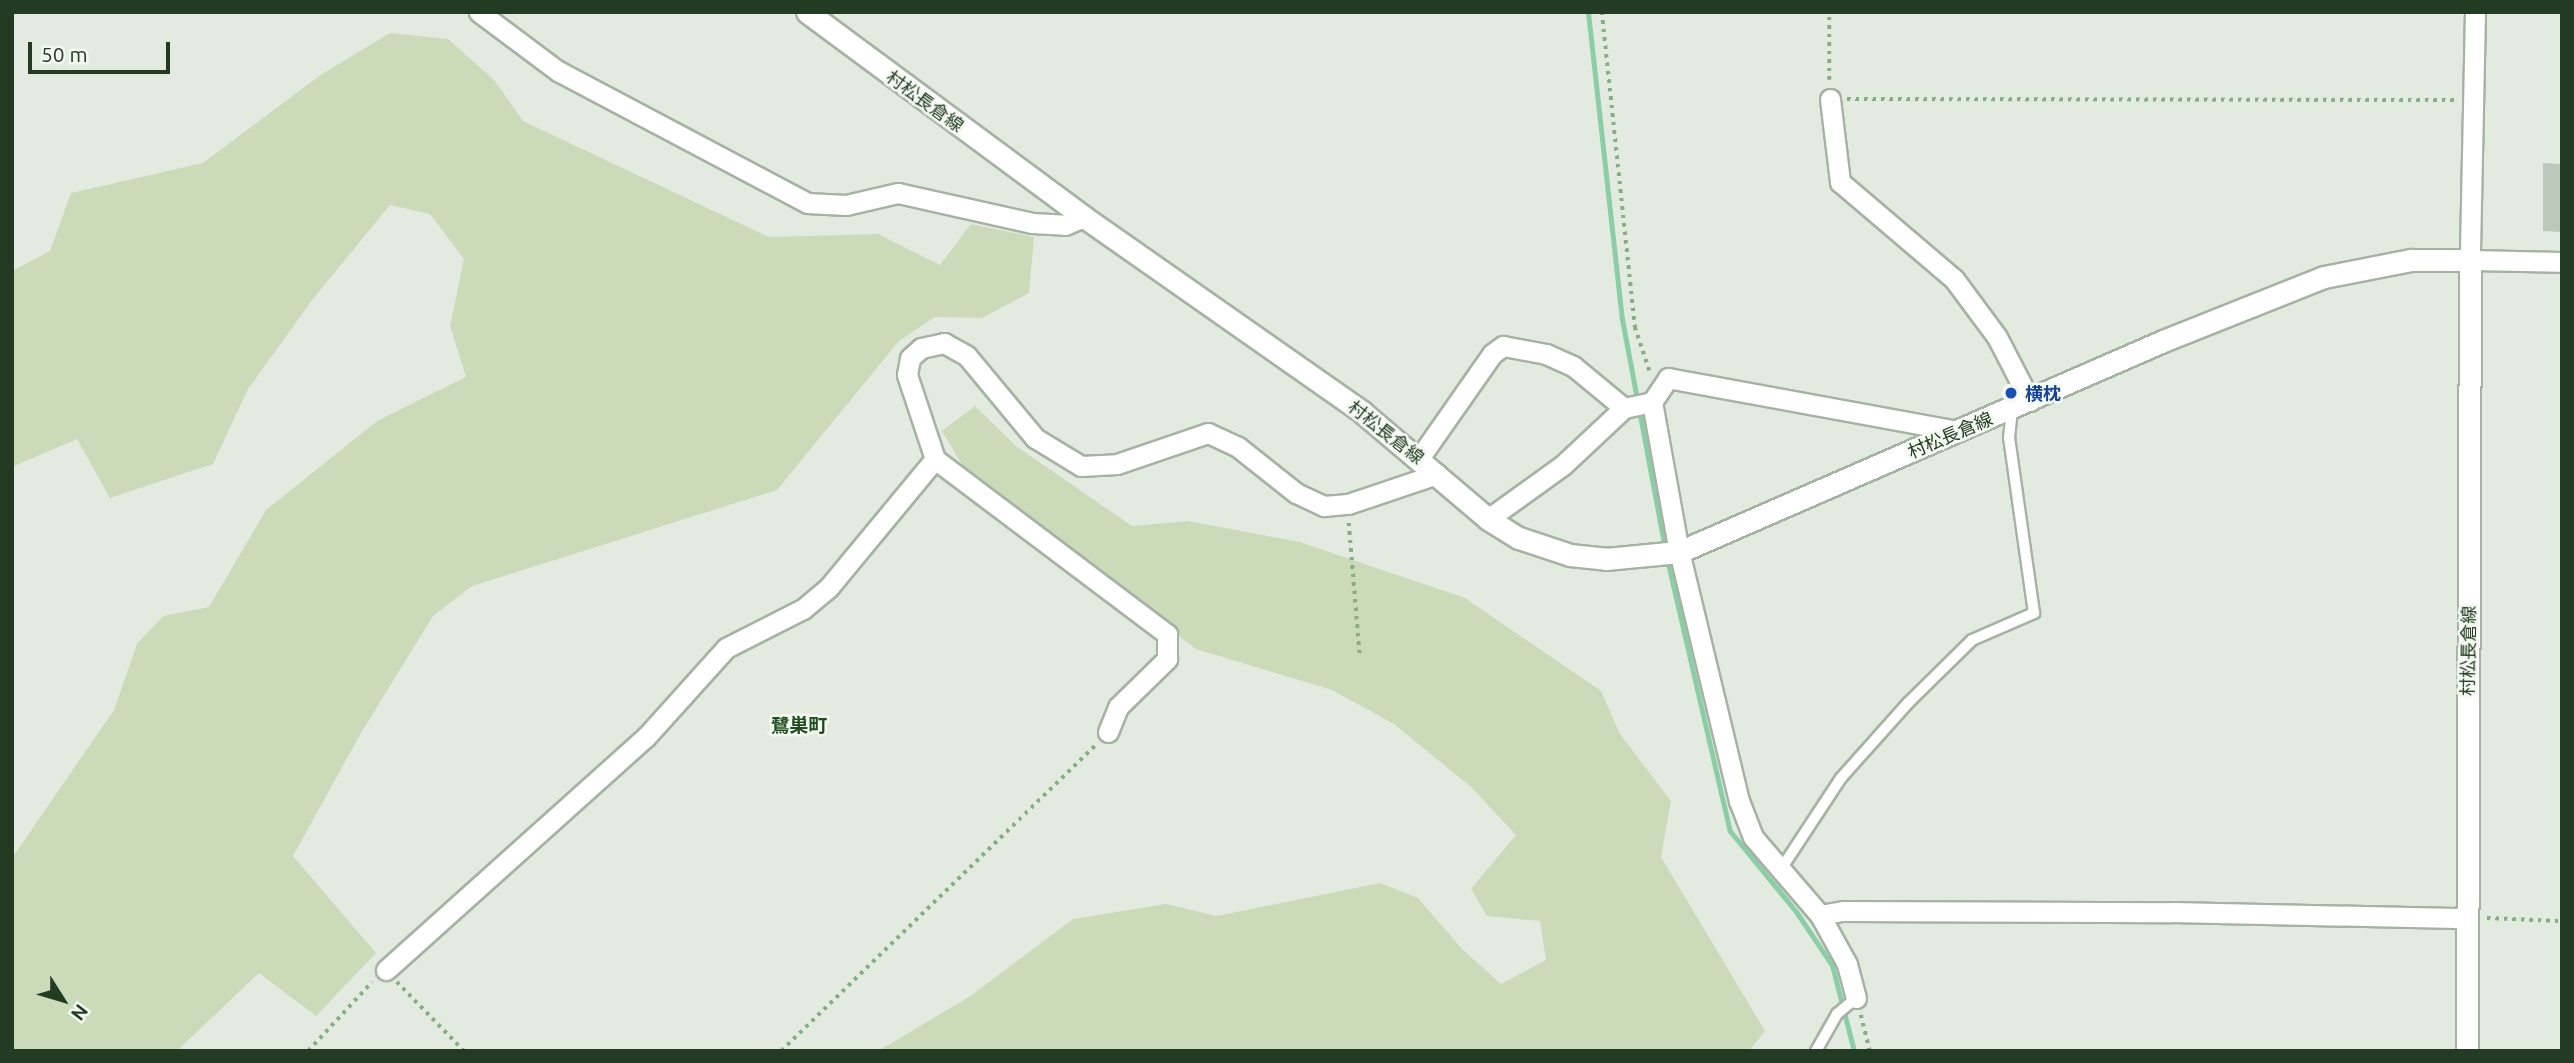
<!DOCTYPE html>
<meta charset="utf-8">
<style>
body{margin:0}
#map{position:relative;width:2574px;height:1063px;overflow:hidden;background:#e3ebe1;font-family:Ubuntu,"Noto Sans JP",sans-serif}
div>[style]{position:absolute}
.green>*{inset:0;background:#cbdbba}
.stream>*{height:5px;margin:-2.5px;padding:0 2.5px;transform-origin:2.5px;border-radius:2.5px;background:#8bcea5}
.building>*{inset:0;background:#bcc8b9}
.path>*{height:3.5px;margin-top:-1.75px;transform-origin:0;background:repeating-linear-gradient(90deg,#86ad83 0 3.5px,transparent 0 8.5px)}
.roads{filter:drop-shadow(2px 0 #a6b3a4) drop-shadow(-2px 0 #a6b3a4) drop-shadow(0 2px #a6b3a4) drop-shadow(0 -2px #a6b3a4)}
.service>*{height:10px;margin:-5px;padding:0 5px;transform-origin:5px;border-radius:5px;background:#fff}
.minor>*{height:19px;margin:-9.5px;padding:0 9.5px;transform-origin:9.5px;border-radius:9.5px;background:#fff}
.secondary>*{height:21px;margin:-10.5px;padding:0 10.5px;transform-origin:10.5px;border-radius:10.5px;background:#fff}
.dots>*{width:19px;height:19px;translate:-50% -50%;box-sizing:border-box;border:4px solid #f3f8f1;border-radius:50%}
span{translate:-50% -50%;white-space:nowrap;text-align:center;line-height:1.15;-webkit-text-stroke:5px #f3f8f1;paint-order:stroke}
.street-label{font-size:18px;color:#233b22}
.transit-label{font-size:18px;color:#164399;font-weight:700}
.left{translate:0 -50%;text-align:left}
.neighbourhood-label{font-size:19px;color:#1f4c1f;font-weight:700}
.frame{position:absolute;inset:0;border:14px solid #233b22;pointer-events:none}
.north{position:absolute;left:28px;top:965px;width:70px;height:70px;-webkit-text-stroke:5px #f3f8f1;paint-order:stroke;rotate:127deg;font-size:19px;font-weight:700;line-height:28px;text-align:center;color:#233b22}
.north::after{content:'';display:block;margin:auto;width:24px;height:32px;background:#233b22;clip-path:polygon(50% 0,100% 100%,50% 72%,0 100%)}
.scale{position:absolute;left:28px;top:42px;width:142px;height:32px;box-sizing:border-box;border:4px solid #233b22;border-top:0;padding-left:9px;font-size:21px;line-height:24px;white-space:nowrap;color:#233b22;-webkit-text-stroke:5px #f3f8f1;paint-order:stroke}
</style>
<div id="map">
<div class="green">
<div style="clip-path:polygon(390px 33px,448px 39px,494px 80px,523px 121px,769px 237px,878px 234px,940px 265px,971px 224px,1034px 237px,1029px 293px,982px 318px,935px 317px,899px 341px,777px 490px,472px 586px,433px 616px,361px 733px,293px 856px,376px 953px,316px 1016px,259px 973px,177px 1051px,12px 1051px,12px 858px,114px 710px,137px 644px,163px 616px,209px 607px,266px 510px,377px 421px,466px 377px,450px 326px,464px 259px,430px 214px,390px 205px,313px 299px,248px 389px,213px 464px,110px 498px,77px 439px,12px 467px,12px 271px,50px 251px,71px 193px,203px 163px,322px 74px)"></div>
<div style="clip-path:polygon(975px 406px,1016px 446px,1132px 526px,1188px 521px,1300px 542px,1465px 598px,1601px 691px,1620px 734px,1671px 801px,1661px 857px,1765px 1031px,1749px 1051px,878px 1051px,969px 997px,1073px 919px,1166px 904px,1217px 916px,1380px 883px,1418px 898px,1462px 949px,1501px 984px,1546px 960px,1540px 921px,1487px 916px,1471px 889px,1516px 835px,1471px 787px,1394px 724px,1332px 690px,1196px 649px,965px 470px,942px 431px)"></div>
</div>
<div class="stream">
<div style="left:1588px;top:12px;width:309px;rotate:83.7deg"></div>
<div style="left:1622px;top:319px;width:234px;rotate:79.4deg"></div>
<div style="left:1667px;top:559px;width:279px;rotate:77deg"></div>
<div style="left:1730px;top:831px;width:106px;rotate:50.7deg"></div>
<div style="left:1797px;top:913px;width:63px;rotate:56.1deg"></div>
<div style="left:1832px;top:965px;width:89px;rotate:75.7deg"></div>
</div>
<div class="building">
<div style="clip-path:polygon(2543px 163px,2562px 164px,2562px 232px,2543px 231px)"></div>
</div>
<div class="path">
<div style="left:1602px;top:12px;width:317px;rotate:84deg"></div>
<div style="left:1635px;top:327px;width:47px;rotate:71.6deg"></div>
<div style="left:1829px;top:80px;width:68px;rotate:-90deg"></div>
<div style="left:1847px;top:99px;width:608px;rotate:0.09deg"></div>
<div style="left:1349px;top:523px;width:135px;rotate:85.3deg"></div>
<div style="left:2487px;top:918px;width:75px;rotate:2.3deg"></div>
<div style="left:397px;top:982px;width:96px;rotate:45.8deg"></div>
<div style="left:1861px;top:1015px;width:37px;rotate:76deg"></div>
<div style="left:308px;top:1051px;width:94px;rotate:-47.2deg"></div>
<div style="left:781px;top:1051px;width:441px;rotate:-44.2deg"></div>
</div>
<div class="roads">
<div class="service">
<div style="left:1781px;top:869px;width:109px;rotate:-56.6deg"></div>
<div style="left:1841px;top:778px;width:101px;rotate:-48.2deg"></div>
<div style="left:1908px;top:703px;width:90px;rotate:-44.5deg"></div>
<div style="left:1972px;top:640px;width:68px;rotate:-23.5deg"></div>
<div style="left:2034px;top:613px;width:177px;rotate:-98.1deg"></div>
<div style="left:2009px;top:438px;width:29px;rotate:-84deg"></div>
<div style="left:1816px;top:1051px;width:43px;rotate:-60.4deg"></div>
<div style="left:1837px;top:1014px;width:25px;rotate:-40deg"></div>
</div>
<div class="minor">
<div style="left:479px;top:12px;width:99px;rotate:36.8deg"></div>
<div style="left:558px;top:71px;width:282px;rotate:27.9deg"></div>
<div style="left:807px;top:203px;width:39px;rotate:3deg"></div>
<div style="left:846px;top:205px;width:53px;rotate:-13deg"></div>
<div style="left:898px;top:193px;width:137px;rotate:12.6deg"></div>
<div style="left:1032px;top:223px;width:33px;rotate:3deg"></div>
<div style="left:1065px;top:225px;width:21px;rotate:-23deg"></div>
<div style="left:2475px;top:12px;width:248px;rotate:91.2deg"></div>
<div style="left:2470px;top:260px;width:92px;rotate:1.2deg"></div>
<div style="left:1830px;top:99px;width:84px;rotate:83.1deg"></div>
<div style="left:1840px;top:182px;width:150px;rotate:40.4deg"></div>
<div style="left:1954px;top:279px;width:72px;rotate:53.4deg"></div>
<div style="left:1997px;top:337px;width:72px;rotate:62.7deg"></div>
<div style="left:1420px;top:457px;width:126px;rotate:-55deg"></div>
<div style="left:1492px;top:354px;width:14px;rotate:-36deg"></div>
<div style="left:1503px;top:346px;width:44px;rotate:10.5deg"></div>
<div style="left:1546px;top:354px;width:30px;rotate:24deg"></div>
<div style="left:1573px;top:366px;width:66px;rotate:39.5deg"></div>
<div style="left:1488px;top:519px;width:92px;rotate:-35.8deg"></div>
<div style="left:1563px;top:465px;width:83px;rotate:-43.1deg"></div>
<div style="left:1624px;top:408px;width:29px;rotate:-12deg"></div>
<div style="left:1108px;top:732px;width:27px;rotate:-68deg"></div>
<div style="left:1118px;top:707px;width:69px;rotate:-44.4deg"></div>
<div style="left:1167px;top:659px;width:25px;rotate:-90deg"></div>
<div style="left:1167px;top:634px;width:291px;rotate:-143deg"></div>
<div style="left:935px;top:459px;width:89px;rotate:-108.4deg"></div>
<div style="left:907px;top:375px;width:17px;rotate:-80deg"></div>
<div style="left:910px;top:358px;width:15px;rotate:-42deg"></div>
<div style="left:921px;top:348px;width:24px;rotate:-12deg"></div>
<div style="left:944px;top:343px;width:26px;rotate:29deg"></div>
<div style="left:967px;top:356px;width:107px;rotate:50.3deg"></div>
<div style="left:1035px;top:438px;width:54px;rotate:31.3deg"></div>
<div style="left:1081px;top:466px;width:36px;rotate:-3deg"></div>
<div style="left:1117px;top:464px;width:96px;rotate:-18.8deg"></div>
<div style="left:1208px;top:433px;width:33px;rotate:25deg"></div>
<div style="left:1238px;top:447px;width:74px;rotate:38.4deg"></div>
<div style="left:1296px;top:493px;width:31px;rotate:25deg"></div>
<div style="left:1324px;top:506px;width:24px;rotate:-5deg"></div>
<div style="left:1348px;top:504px;width:94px;rotate:-18.6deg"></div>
<div style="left:1820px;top:915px;width:23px;rotate:-10deg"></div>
<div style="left:1843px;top:911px;width:328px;rotate:0.2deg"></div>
<div style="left:2171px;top:912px;width:296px;rotate:1.2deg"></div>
<div style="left:386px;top:970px;width:348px;rotate:-41.9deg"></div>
<div style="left:645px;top:738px;width:121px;rotate:-48deg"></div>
<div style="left:726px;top:648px;width:86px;rotate:-26.9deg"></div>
<div style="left:803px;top:609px;width:34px;rotate:-40deg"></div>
<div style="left:829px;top:587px;width:166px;rotate:-50.4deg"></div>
<div style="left:1856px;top:998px;width:35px;rotate:-105deg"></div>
<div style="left:1847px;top:964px;width:56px;rotate:-118.9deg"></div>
<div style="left:1820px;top:915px;width:103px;rotate:-130.7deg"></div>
<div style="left:1753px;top:837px;width:39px;rotate:-111deg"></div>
<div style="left:1739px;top:801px;width:256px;rotate:-103.5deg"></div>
<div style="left:1679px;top:552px;width:152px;rotate:-100.2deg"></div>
<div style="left:1652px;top:402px;width:29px;rotate:-56deg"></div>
<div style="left:1668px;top:378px;width:295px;rotate:10.4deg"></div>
</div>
<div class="secondary">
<div style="left:807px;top:12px;width:345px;rotate:36.5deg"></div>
<div style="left:1084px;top:217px;width:340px;rotate:35deg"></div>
<div style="left:1362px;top:412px;width:165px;rotate:40.3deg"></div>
<div style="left:1488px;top:519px;width:36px;rotate:32deg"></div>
<div style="left:1519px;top:538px;width:54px;rotate:18.4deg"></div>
<div style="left:1570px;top:555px;width:36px;rotate:6deg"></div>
<div style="left:1606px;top:559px;width:73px;rotate:-5.5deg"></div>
<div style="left:1679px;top:552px;width:528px;rotate:-23.55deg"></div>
<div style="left:2163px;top:341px;width:173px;rotate:-21.7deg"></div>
<div style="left:2324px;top:277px;width:89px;rotate:-11.1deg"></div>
<div style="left:2411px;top:260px;width:59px"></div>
<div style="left:2470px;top:260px;width:791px;rotate:90.22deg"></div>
</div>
</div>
<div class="dots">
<div style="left:2011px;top:393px;background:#1a4fb4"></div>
</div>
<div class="street-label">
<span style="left:925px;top:101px;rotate:36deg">村松長倉線</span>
<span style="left:1386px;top:432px;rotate:38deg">村松長倉線</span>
<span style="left:1950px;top:435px;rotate:-23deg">村松長倉線</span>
<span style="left:2468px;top:651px;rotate:-89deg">村松長倉線</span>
</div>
<div class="transit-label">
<span class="left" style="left:2025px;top:393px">横枕</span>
</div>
<div class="neighbourhood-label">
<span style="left:799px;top:726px">鷺巣町</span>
</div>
<div class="frame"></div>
<div class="north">N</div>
<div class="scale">50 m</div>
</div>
